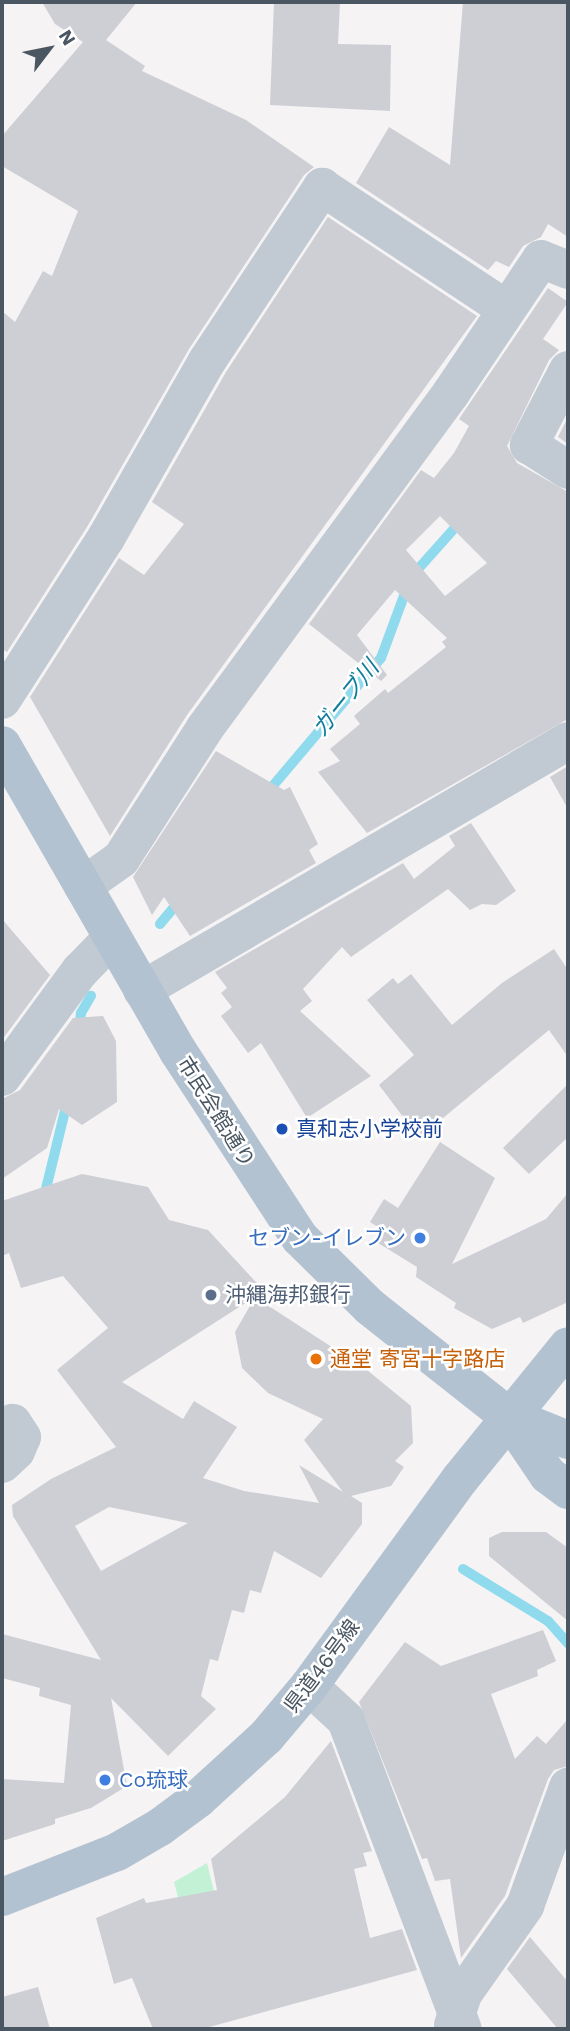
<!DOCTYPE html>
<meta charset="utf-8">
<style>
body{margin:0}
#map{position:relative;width:570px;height:2031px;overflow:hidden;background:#f5f3f3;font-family:"Work Sans","Noto Sans JP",sans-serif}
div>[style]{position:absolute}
.green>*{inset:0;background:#c3f1d5}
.stream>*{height:10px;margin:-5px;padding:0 5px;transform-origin:5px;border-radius:5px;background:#90daee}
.building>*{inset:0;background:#cdcfd5}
.minor>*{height:38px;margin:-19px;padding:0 19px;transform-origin:19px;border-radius:19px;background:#c1cad2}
.major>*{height:38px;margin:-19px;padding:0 19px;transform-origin:19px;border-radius:19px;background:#b3c2d1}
.dots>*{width:19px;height:19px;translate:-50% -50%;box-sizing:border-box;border:4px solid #fff;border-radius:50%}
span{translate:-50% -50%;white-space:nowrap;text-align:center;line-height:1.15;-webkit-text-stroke:5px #fff;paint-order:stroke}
.street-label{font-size:21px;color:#4a5661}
.transit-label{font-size:21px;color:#164399}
.left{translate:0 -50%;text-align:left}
.shop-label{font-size:21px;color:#366cbe}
.right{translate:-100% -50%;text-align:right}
.service-label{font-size:21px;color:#4e5e75}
.food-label{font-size:21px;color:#c56008}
.water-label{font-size:23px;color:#0c7c9b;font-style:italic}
.frame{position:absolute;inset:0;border:4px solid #4a5661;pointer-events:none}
.north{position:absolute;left:14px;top:14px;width:70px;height:70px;-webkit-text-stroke:5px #fff;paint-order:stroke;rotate:58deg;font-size:19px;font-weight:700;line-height:28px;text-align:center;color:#4a5661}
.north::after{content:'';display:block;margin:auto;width:24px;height:32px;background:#4a5661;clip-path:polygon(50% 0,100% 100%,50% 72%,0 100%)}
</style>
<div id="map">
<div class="green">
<div style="clip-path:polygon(207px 1863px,221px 1920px,188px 1935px,174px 1882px)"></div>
</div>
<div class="stream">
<div style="left:266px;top:794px;width:178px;rotate:-49.8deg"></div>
<div style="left:381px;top:658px;width:86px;rotate:-69.7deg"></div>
<div style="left:411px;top:577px;width:74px;rotate:-48.3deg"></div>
<div style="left:160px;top:924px;width:30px;rotate:-50deg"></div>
<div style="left:79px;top:1029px;width:16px;rotate:-83deg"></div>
<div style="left:81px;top:1013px;width:20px;rotate:-60deg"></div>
<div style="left:44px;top:1197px;width:97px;rotate:-76.3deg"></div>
<div style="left:463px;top:1569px;width:100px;rotate:31.5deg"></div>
<div style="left:548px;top:1621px;width:30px;rotate:48deg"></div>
</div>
<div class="building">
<div style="clip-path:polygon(42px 2px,137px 2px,106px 40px,145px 66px,142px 71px,246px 120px,314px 167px,304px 175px,189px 349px,87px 527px,7px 652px,2px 649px,2px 311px,15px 322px,43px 271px,52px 276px,78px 211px,2px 166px,2px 136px,83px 42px,55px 24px)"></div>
<div style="clip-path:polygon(274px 2px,340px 2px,338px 44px,391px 45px,390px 111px,270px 105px)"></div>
<div style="clip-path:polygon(463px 2px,568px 2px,568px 237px,548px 224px,541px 237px,523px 246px,509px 267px,496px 261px,488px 270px,356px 183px,389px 127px,450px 165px)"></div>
<div style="clip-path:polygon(328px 217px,477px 316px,187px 715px,110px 836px,30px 697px,119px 558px,144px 575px,184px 524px,152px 502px,226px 372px)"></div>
<div style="clip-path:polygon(evenodd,548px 288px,568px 302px,543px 339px,559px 350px,549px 360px,507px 446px,517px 463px,568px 492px,568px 719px,367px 833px,318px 772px,340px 761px,330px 749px,360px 724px,354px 716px,385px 689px,388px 693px,446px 647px,442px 642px,447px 638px,395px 590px,357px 635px,387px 675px,381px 681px,309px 624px,421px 470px,434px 478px,454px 453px,469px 426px,459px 419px,548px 288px,440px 516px,487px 563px,445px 596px,406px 550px,440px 516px)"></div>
<div style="clip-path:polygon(568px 417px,568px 444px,558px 437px)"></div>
<div style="clip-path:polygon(216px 751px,284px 790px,290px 787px,318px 844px,309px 850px,316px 863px,190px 936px,164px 897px,152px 915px,133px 877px)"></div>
<div style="clip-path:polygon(568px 766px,568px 809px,550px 777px)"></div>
<div style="clip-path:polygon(471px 823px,516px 891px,496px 905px,482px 904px,470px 910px,448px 889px,351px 957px,342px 947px,303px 989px,312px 1001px,300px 1011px,371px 1076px,307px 1118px,261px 1043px,248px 1053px,221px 1016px,232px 1007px,221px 993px,227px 988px,215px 972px,403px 863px,414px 879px,455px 846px,449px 836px)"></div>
<div style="clip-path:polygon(2px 919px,50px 975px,2px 1040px)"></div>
<div style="clip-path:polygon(554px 949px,568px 970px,568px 1057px,549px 1030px,419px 1138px,379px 1085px,414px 1055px,367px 1000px,393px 978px,398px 984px,411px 974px,452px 1025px,502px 983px)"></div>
<div style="clip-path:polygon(103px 1016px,116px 1041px,117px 1102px,82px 1125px,59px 1109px,47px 1148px,2px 1179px,2px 1099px,20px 1090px,73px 1018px)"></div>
<div style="clip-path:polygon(568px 1084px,568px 1137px,529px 1174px,503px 1148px)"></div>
<div style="clip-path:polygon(440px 1142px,495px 1178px,452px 1264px,546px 1219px,568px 1193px,568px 1302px,523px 1323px,520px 1317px,492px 1329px,454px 1308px,456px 1303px,416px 1277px,417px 1267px,378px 1243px,384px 1231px,370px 1222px,384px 1199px,398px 1208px)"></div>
<div style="clip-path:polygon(evenodd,82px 1174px,148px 1187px,169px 1220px,208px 1230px,264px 1291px,122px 1382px,183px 1419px,194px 1401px,237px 1427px,203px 1478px,244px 1491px,319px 1503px,299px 1465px,343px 1492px,304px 1440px,323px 1419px,268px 1393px,242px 1368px,235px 1332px,255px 1297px,367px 1370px,411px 1406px,413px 1443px,395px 1461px,404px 1467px,391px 1486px,351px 1496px,362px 1503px,362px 1524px,321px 1578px,274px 1551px,261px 1593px,250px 1590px,244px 1613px,232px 1610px,218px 1661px,210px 1659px,201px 1696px,216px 1709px,168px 1756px,111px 1698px,127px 1786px,91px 1808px,55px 1819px,55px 1824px,2px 1841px,2px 1779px,64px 1783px,71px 1705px,39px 1696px,40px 1688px,2px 1678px,2px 1634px,101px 1660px,13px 1516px,12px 1505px,51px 1479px,116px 1447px,57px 1370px,108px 1328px,63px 1276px,21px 1288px,9px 1253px,2px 1256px,2px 1201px,82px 1174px,109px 1507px,188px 1523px,101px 1571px,75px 1526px,109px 1507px)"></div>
<div style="clip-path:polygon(502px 1532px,546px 1532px,568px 1548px,568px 1621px,489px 1556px,489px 1538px)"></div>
<div style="clip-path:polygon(543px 1630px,556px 1661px,537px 1670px,538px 1676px,491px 1694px,515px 1759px,537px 1736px,546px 1744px,568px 1719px,568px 1766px,554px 1770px,548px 1779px,505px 1896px,461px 1958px,450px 1879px,435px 1881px,427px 1858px,422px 1859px,359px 1702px,405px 1642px,441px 1666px)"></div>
<div style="clip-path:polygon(331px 1741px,372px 1851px,363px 1853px,367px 1866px,354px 1869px,370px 1938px,402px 1929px,417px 1970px,202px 2029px,153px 2029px,132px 1978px,114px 1984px,96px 1918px,144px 1898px,146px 1903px,217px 1890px,211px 1859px,285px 1797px)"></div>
<div style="clip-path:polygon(530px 1937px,568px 1982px,568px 2029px,558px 2029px,507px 1969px)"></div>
<div style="clip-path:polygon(38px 1987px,50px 2029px,2px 2029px,2px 1997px)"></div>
</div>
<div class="minor">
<div style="left:568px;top:370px;width:85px;rotate:117.5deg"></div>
<div style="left:529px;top:445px;width:46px;rotate:32.7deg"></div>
<div style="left:2px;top:700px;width:193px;rotate:-57.3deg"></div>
<div style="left:106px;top:538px;width:204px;rotate:-60.3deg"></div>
<div style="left:207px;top:361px;width:209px;rotate:-56.5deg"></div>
<div style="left:322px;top:187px;width:219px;rotate:33.5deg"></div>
<div style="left:83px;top:886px;width:47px;rotate:-35.4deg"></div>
<div style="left:121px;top:859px;width:156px;rotate:-57.3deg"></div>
<div style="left:205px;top:728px;width:416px;rotate:-53.7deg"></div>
<div style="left:451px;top:393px;width:161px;rotate:-56.1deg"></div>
<div style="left:541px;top:259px;width:29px;rotate:22deg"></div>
<div style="left:142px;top:990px;width:493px;rotate:-30.3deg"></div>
<div style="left:2px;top:1077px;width:132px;rotate:-53.7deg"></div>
<div style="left:80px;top:971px;width:46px;rotate:-45.9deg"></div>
<div style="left:2px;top:1464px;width:19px;rotate:-43deg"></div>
<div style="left:16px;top:1451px;width:15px;rotate:-67deg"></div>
<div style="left:22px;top:1437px;width:17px;rotate:-123deg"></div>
<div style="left:309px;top:1686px;width:50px;rotate:42.6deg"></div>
<div style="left:346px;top:1720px;width:330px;rotate:69.3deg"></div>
<div style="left:453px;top:2025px;width:33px;rotate:-72deg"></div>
<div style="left:463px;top:1994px;width:108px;rotate:-54.8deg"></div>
<div style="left:525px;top:1906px;width:127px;rotate:-70.1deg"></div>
</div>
<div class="major">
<div style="left:2px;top:745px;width:353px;rotate:60.1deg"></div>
<div style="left:178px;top:1051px;width:223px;rotate:56.9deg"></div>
<div style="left:300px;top:1238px;width:98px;rotate:44.6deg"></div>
<div style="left:370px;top:1307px;width:176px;rotate:38.3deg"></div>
<div style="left:508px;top:1416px;width:65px;rotate:21.8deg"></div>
<div style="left:508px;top:1416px;width:71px;rotate:55.9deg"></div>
<div style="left:548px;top:1475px;width:25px;rotate:37deg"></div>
<div style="left:2px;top:1897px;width:123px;rotate:-21.4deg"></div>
<div style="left:117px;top:1852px;width:50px;rotate:-30.2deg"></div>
<div style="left:160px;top:1827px;width:47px;rotate:-36.4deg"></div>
<div style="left:198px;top:1799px;width:92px;rotate:-42.4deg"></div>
<div style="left:266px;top:1737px;width:67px;rotate:-49.9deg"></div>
<div style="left:309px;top:1686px;width:256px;rotate:-53.9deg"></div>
<div style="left:460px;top:1479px;width:171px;rotate:-50.9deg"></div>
</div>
<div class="dots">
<div style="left:282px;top:1129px;background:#1a4fb4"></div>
<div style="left:420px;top:1238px;background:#3f7fe0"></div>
<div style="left:211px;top:1295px;background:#5c6f8a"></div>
<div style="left:316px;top:1359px;background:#e8710a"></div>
<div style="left:105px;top:1780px;background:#3f7fe0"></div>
</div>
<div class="street-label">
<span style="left:216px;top:1112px;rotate:58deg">市民会館通り</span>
<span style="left:322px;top:1666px;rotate:-53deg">県道46号線</span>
</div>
<div class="transit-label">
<span class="left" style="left:296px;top:1129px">真和志小学校前</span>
</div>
<div class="shop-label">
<span class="right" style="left:406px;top:1238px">セブン-イレブン</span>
<span class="left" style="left:119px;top:1780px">Co琉球</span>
</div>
<div class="service-label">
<span class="left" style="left:225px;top:1295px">沖縄海邦銀行</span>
</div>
<div class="food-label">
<span class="left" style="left:330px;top:1359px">通堂 寄宮十字路店</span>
</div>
<div class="water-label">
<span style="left:346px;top:699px;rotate:-51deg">ガーブ川</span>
</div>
<div class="frame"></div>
<div class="north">N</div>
</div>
